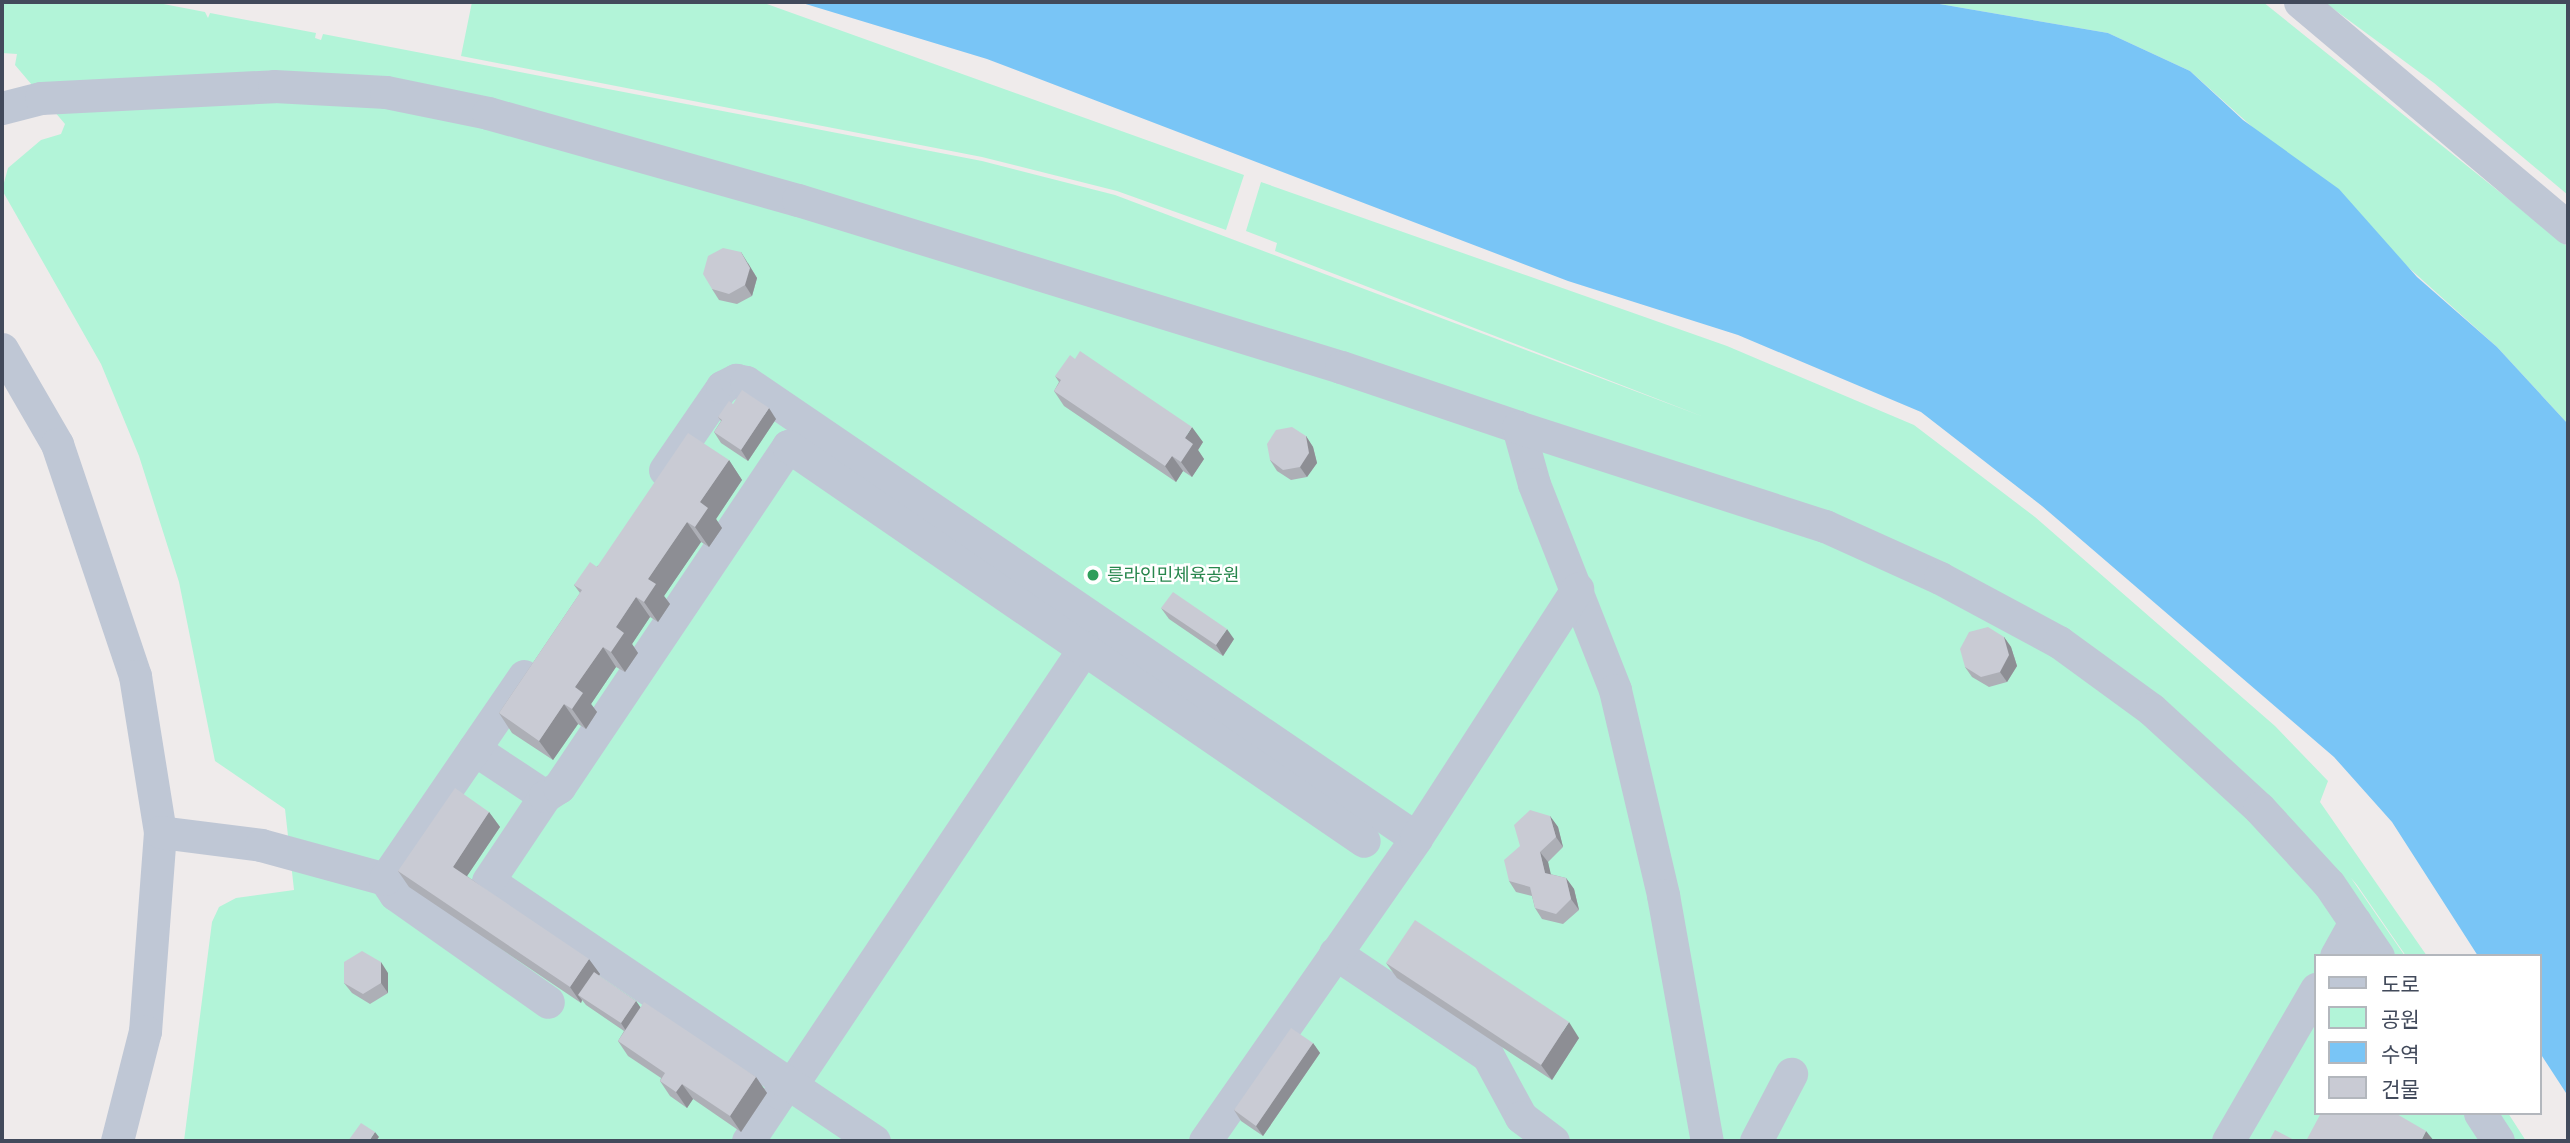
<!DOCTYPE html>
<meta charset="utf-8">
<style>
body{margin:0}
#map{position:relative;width:2570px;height:1143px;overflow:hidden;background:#efebeb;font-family:Raleway,"Noto Sans KR",sans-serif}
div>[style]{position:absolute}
.green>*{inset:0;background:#b2f4d8}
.water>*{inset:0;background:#79c5f6}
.minor>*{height:33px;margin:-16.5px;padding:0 16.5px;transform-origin:16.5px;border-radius:16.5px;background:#bfc7d5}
.wall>*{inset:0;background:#adafb6}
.shaded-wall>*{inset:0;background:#8d8e94}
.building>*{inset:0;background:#c9cbd4}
.dots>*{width:19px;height:19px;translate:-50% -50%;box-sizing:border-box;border:4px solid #fff;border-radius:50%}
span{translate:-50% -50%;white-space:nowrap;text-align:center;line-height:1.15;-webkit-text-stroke:5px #fff;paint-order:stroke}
.leisure-label{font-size:18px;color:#27864d}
.left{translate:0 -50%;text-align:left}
.frame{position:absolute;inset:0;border:4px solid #424a5b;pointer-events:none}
.legend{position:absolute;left:2314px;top:954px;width:228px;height:161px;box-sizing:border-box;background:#fff;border:2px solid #b3b7bd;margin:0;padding:9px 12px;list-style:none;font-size:21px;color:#424a5b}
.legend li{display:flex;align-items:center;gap:14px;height:35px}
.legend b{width:35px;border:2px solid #b3b7bd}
</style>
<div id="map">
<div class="green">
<div style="clip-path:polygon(2px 2px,153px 2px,205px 12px,208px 18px,210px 13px,316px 33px,315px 38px,321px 40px,323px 34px,982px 161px,1115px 195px,1704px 417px,1275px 251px,1277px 243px,1246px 231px,1261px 182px,1727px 346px,1914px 425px,2035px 517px,2275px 726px,2328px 781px,2320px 802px,2427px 956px,2406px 956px,2357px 885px,2351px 878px,2405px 956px,2316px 956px,2316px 1113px,2508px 1113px,2526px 1141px,184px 1141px,212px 922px,219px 907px,236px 898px,294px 890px,285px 809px,215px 761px,179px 582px,139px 456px,101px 364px,2px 190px,8px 168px,41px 140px,61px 134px,65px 124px,15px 65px,17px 54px,2px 53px)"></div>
<div style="clip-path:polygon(472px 2px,761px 2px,1244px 175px,1226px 230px,1117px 191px,982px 157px,461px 56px)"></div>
<div style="clip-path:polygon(1928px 2px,2263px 2px,2568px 247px,2568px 424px,2497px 347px,2190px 71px,2108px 33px)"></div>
<div style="clip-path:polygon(2324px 2px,2568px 2px,2568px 195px,2434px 83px)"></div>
</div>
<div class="water">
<div style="clip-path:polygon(799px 2px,1928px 2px,2108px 33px,2190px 71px,2243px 120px,2339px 189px,2417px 277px,2497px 347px,2568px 424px,2568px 1096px,2540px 1053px,2540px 956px,2478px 956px,2392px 822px,2334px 757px,2042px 506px,1921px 412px,1738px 335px,1568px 281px,987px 59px)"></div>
</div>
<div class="minor">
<div style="left:2300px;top:2px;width:351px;rotate:40.1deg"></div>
<div style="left:2px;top:108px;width:40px;rotate:-14.4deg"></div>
<div style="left:41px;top:98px;width:233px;rotate:-2.9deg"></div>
<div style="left:274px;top:86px;width:112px;rotate:3.1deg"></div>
<div style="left:386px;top:92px;width:104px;rotate:11.6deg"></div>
<div style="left:488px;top:113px;width:322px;rotate:15.7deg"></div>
<div style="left:798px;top:200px;width:568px;rotate:17.1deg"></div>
<div style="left:1341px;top:367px;width:187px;rotate:18.7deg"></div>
<div style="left:1518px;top:427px;width:59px;rotate:74.3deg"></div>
<div style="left:1534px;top:484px;width:221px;rotate:68.5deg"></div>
<div style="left:1615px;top:690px;width:211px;rotate:76.8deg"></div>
<div style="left:1663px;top:895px;width:250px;rotate:79.9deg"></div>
<div style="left:2px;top:349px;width:110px;rotate:59.9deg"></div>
<div style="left:57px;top:444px;width:245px;rotate:71.4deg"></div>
<div style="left:135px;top:676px;width:158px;rotate:80.9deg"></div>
<div style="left:160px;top:832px;width:200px;rotate:94.3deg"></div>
<div style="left:145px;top:1031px;width:114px;rotate:104.3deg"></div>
<div style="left:1518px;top:427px;width:323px;rotate:17.9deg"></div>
<div style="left:1825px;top:526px;width:126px;rotate:24.3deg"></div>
<div style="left:1940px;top:578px;width:135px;rotate:28.3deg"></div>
<div style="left:2059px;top:642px;width:114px;rotate:36.1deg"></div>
<div style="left:2151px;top:709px;width:147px;rotate:42.5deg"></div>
<div style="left:2259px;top:808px;width:103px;rotate:47.4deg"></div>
<div style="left:2329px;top:884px;width:87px;rotate:55.8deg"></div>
<div style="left:665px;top:470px;width:101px;rotate:-55.5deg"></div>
<div style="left:722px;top:387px;width:16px;rotate:-27deg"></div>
<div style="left:736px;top:380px;width:10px;rotate:11deg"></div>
<div style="left:746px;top:382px;width:810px;rotate:34.24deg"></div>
<div style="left:474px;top:749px;width:85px;rotate:33.5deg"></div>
<div style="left:160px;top:832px;width:102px;rotate:7.3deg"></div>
<div style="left:261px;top:845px;width:129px;rotate:15.3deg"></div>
<div style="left:385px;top:879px;width:18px;rotate:56deg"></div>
<div style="left:395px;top:894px;width:187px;rotate:35.2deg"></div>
<div style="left:385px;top:879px;width:246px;rotate:-55.6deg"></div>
<div style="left:1335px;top:953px;width:184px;rotate:33.9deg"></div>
<div style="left:1488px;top:1056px;width:69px;rotate:61.6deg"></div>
<div style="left:1521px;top:1117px;width:40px;rotate:37deg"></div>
<div style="left:2336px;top:956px;width:39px;rotate:-61deg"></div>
<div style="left:2480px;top:1113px;width:33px;rotate:57deg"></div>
<div style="left:748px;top:1141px;width:58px;rotate:-56.3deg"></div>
<div style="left:780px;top:1093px;width:15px;rotate:-37deg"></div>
<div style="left:792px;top:1084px;width:526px;rotate:-56.16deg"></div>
<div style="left:874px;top:1141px;width:465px;rotate:-146deg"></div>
<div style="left:488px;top:881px;width:102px;rotate:-56.2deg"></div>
<div style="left:545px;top:796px;width:17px;rotate:-33deg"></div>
<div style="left:559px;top:787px;width:411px;rotate:-56.1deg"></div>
<div style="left:788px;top:446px;width:698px;rotate:34.44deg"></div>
<div style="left:1205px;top:1141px;width:369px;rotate:-55.1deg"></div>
<div style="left:1416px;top:838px;width:297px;rotate:-57.1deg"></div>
<div style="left:1756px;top:1141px;width:76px;rotate:-62.4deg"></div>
<div style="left:2228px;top:1141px;width:176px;rotate:-59.9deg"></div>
</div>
<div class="wall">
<div style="clip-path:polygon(748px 263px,757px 278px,752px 296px,737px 304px,719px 300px,712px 289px)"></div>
<div style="clip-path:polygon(1055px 376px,1203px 442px,1198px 450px,1204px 459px,1192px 477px,1183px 471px,1176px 482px,1064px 406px,1054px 391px,1059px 382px)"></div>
<div style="clip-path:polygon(733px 404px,776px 419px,748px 461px,721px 443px,714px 432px,721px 421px,718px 417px)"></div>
<div style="clip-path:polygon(1306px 436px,1313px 447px,1317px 463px,1307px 477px,1291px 480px,1277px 471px,1270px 460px)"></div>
<div style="clip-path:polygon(729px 460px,742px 480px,716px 519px,722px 528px,709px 547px,701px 542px,664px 596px,670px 604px,658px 622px,650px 617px,632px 644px,638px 653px,625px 672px,616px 667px,591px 704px,597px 712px,586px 729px,578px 724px,553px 760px,512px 733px,499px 713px,580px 593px,574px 585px)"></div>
<div style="clip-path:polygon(1161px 608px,1234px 639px,1223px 656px,1169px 619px)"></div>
<div style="clip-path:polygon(2004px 637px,2011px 647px,2017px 666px,2007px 682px,1989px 687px,1972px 677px,1965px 667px)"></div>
<div style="clip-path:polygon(489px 812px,500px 827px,467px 876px,600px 974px,599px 976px,636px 1001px,640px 1007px,756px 1077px,767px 1093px,741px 1132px,693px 1099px,687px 1108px,670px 1096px,660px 1081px,661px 1078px,628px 1056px,618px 1041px,624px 1031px,586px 1005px,582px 1000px,581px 1003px,409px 887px,398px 871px)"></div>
<div style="clip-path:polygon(1550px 816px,1558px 827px,1563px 847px,1548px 862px,1550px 874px,1566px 878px,1574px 889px,1579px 910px,1563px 924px,1542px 919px,1535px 908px,1532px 896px,1516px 892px,1509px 881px)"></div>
<div style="clip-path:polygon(1386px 963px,1579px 1038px,1552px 1080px,1397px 978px)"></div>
<div style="clip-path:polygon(388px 973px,388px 993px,370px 1004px,352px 993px,344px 983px)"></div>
<div style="clip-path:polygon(1313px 1043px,1320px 1053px,1263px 1136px,1241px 1121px,1234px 1110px)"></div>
</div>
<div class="shaded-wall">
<div style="clip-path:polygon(741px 252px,757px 278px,752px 296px,745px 285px)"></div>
<div style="clip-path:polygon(769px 408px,776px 419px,748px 461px,741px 450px)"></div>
<div style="clip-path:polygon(1192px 427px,1203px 442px,1198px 450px,1204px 459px,1192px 477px,1181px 462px,1185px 438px)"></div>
<div style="clip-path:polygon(1306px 436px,1313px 447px,1317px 463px,1307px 477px,1300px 467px)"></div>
<div style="clip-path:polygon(1172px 456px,1183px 471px,1176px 482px,1165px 466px)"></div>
<div style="clip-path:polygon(729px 460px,742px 480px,716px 519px,722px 528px,709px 547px,695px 527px,700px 502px)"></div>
<div style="clip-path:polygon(687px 522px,701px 542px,664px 596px,670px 604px,658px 622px,644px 602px,648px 579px)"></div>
<div style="clip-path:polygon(636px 597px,650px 617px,632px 644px,638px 653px,625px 672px,611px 652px,616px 627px)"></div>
<div style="clip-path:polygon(1227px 629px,1234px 639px,1223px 656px,1216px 645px)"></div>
<div style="clip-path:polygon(2004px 637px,2011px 647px,2017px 666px,2007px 682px,2000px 672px)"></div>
<div style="clip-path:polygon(603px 647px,616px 667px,591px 704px,597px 712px,586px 729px,572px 709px,575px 687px)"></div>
<div style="clip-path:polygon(564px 704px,578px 724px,553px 760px,539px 741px)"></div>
<div style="clip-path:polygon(489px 812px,500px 827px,463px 882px,453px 867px)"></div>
<div style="clip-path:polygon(1550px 816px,1558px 827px,1563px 847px,1556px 837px)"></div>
<div style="clip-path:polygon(1540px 852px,1548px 862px,1553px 883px,1545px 873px)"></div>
<div style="clip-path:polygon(1566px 878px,1574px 889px,1579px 910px,1571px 899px)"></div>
<div style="clip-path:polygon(589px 959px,600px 974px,584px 998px,578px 995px,582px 1000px,581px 1003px,570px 987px)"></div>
<div style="clip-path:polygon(381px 962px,388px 973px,388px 993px,381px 983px)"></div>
<div style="clip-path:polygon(636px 1001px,643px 1011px,628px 1034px,621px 1023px)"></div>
<div style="clip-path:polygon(1569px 1022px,1579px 1038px,1552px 1080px,1541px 1065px)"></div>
<div style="clip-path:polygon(1313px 1043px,1320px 1053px,1263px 1136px,1256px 1126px)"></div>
<div style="clip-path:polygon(756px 1077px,767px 1093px,741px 1132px,730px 1116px)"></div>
<div style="clip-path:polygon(682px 1084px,693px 1099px,687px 1108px,676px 1092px)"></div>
<div style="clip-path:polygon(2426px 1131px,2434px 1141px,2421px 1141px)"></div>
<div style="clip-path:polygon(375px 1132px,379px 1137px,376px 1141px,369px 1141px)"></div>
</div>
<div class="building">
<div style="clip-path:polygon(723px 248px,741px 252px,750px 268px,745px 285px,729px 294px,712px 289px,703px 274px,708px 256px)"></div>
<div style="clip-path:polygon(1080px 351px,1192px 427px,1185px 438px,1193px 444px,1181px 462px,1172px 456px,1165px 466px,1054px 391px,1061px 380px,1055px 376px,1070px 355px,1075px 359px)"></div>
<div style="clip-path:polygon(742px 390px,769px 408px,741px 450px,714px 432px,722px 420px,718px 417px,729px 401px,733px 404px)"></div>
<div style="clip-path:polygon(1292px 427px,1306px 436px,1309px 453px,1300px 467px,1283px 470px,1270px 460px,1267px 444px,1276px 430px)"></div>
<div style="clip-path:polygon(688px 433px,729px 460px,700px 502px,708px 508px,695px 527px,687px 522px,648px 579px,656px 584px,644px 602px,636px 597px,616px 627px,624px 633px,611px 652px,603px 647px,575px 687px,583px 693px,572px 709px,564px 704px,539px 741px,499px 713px,582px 590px,574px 585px,590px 562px,597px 567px)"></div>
<div style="clip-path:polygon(1173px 592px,1227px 629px,1216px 645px,1161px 608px)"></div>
<div style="clip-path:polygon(1988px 627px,2004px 637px,2009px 655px,2000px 672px,1981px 677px,1965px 667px,1960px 649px,1969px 632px)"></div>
<div style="clip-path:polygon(455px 788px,489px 812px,453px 867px,589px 959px,570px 987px,398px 871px)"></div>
<div style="clip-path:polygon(1530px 810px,1550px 816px,1556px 837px,1540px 852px,1545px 873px,1566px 878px,1571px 899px,1556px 914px,1535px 908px,1530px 887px,1509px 881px,1504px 860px,1520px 846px,1514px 825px)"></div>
<div style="clip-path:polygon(1415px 920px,1569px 1022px,1541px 1065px,1386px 963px)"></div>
<div style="clip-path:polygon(362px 951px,381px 962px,381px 983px,363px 994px,344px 983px,344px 962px)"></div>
<div style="clip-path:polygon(594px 972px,636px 1001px,621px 1023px,578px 995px)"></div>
<div style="clip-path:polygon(644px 1002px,756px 1077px,730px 1116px,682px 1084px,676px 1092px,660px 1081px,665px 1073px,618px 1041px)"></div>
<div style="clip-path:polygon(1291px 1028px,1313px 1043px,1256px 1126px,1234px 1110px)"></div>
<div style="clip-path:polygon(2321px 1113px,2395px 1113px,2426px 1131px,2421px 1141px,2306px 1141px)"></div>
<div style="clip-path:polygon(361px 1123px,375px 1132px,369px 1141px,348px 1141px)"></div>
<div style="clip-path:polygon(2275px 1130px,2296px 1141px,2269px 1141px)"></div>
</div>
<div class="dots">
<div style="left:1093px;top:575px;background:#2e9e5b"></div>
</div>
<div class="leisure-label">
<span class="left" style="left:1107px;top:575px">릉라인민체육공원</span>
</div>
<div class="frame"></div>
<ul class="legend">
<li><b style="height:9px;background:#bfc7d5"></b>도로</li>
<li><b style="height:19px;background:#b2f4d8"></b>공원</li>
<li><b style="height:19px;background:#79c5f6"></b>수역</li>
<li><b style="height:19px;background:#c9cbd4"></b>건물</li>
</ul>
</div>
